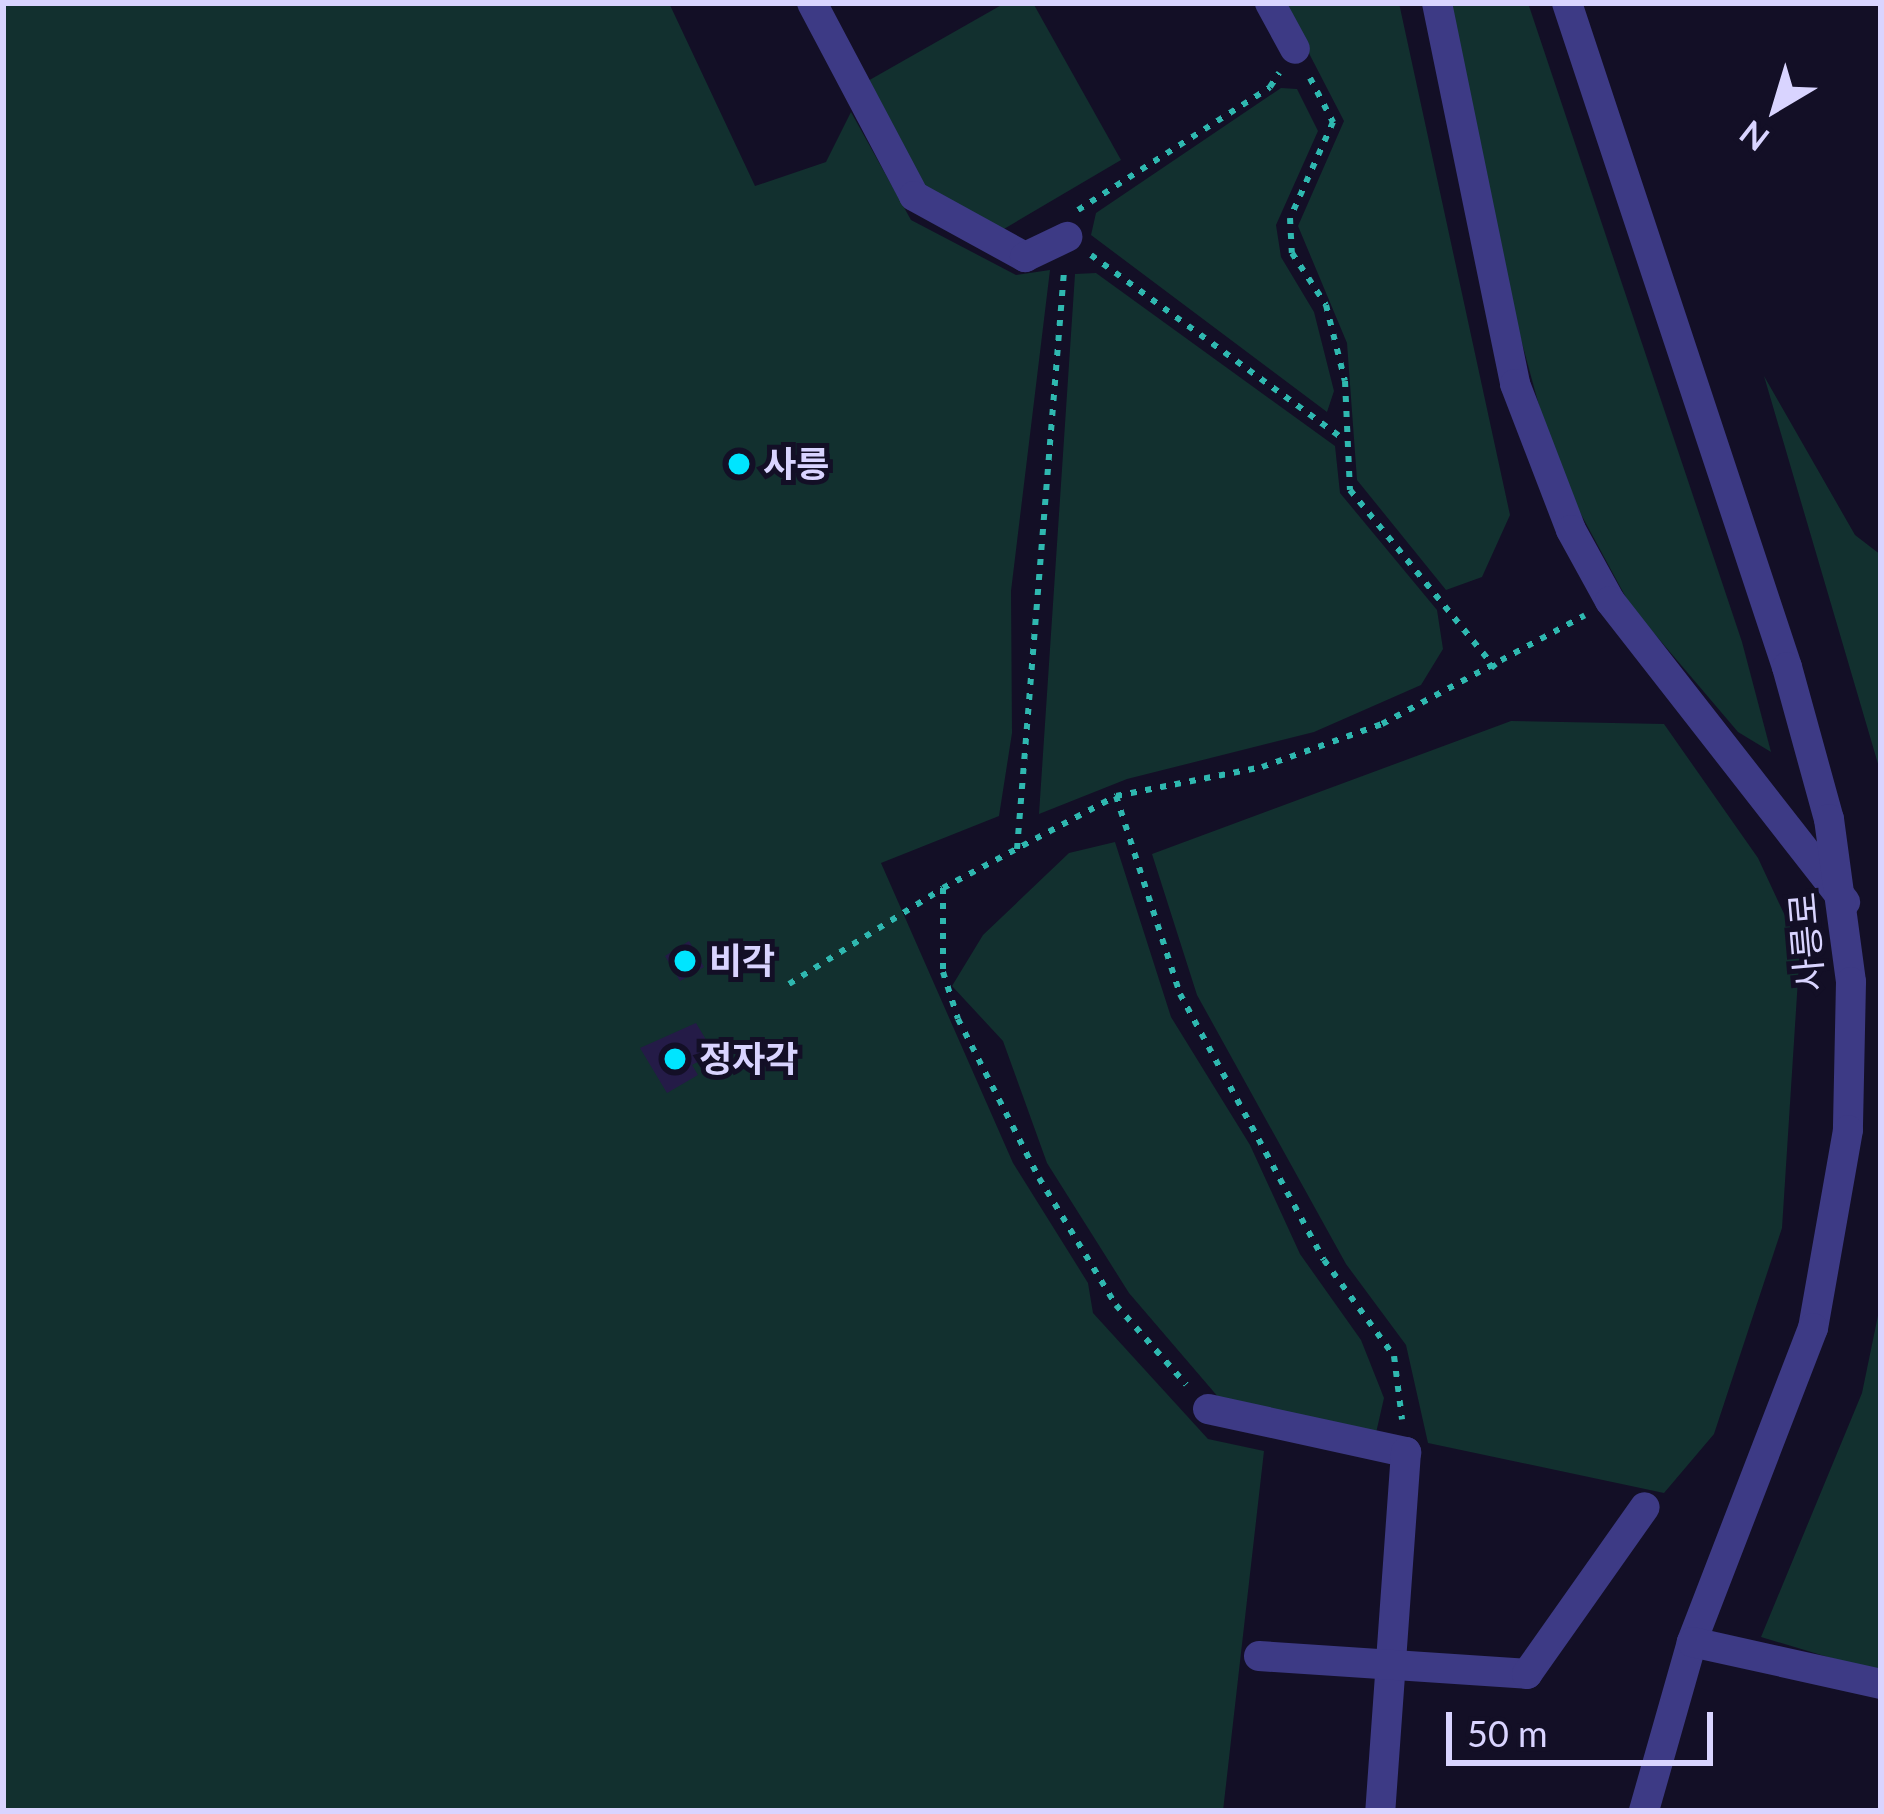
<!DOCTYPE html>
<meta charset="utf-8">
<style>
body{margin:0}
#map{position:relative;width:1884px;height:1814px;overflow:hidden;background:#130f26;font-family:Lato,"Noto Sans KR",sans-serif}
div>[style]{position:absolute}
.green>*{inset:0;background:#12302f}
.building>*{inset:0;background:#241b47}
.path>*{height:6px;margin-top:-3px;transform-origin:0;background:repeating-linear-gradient(90deg,#2fb8b0 0 6px,transparent 0 15px)}
.minor>*{height:30px;margin:-15px;padding:0 15px;transform-origin:15px;border-radius:15px;background:#3d3a85}
.dots>*{width:33px;height:33px;translate:-50% -50%;box-sizing:border-box;border:6px solid #130f26;border-radius:50%}
span{translate:-50% -50%;white-space:nowrap;text-align:center;line-height:1.15;-webkit-text-stroke:10px #130f26;paint-order:stroke}
.poi-label{font-size:36px;color:#d9d4ff;font-weight:700}
.left{translate:0 -50%;text-align:left}
.street-label{font-size:36px;color:#d9d4ff}
.frame{position:absolute;inset:0;border:6px solid #d9d4ff;pointer-events:none}
.north{position:absolute;left:1716px;top:48px;width:120px;height:120px;-webkit-text-stroke:9px #130f26;paint-order:stroke;rotate:218deg;font-size:33px;font-weight:700;line-height:48px;text-align:center;color:#d9d4ff}
.north::after{content:'';display:block;margin:auto;width:42px;height:54px;background:#d9d4ff;clip-path:polygon(50% 0,100% 100%,50% 72%,0 100%)}
.scale{position:absolute;left:1446px;top:1712px;width:267px;height:54px;box-sizing:border-box;border:6px solid #d9d4ff;border-top:0;padding-left:15px;font-size:36px;line-height:42px;white-space:nowrap;color:#d9d4ff;-webkit-text-stroke:9px #130f26;paint-order:stroke}
</style>
<div id="map">
<div class="green">
<div style="clip-path:polygon(3px 3px,669px 3px,755px 186px,826px 162px,851px 112px,911px 220px,1016px 275px,1050px 270px,1011px 591px,1012px 733px,999px 816px,881px 863px,1013px 1163px,1088px 1283px,1093px 1313px,1208px 1439px,1264px 1451px,1223px 1811px,3px 1811px)"></div>
<div style="clip-path:polygon(1005px 3px,1033px 3px,1121px 160px,997px 233px,929px 193px,866px 82px)"></div>
<div style="clip-path:polygon(1283px 3px,1399px 3px,1510px 515px,1482px 577px,1446px 590px,1357px 480px,1347px 343px,1298px 226px,1344px 121px)"></div>
<div style="clip-path:polygon(1449px 3px,1528px 3px,1742px 642px,1771px 752px,1738px 732px,1630px 605px,1556px 468px,1501px 266px)"></div>
<div style="clip-path:polygon(1281px 88px,1297px 89px,1318px 131px,1276px 225px,1281px 257px,1314px 312px,1334px 391px,1327px 412px,1091px 235px,1096px 213px)"></div>
<div style="clip-path:polygon(1096px 273px,1335px 446px,1340px 493px,1437px 610px,1443px 649px,1421px 685px,1314px 732px,1127px 779px,1039px 814px,1075px 274px)"></div>
<div style="clip-path:polygon(1764px 376px,1855px 535px,1881px 555px,1881px 774px)"></div>
<div style="clip-path:polygon(1511px 721px,1664px 724px,1758px 858px,1800px 948px,1782px 1228px,1714px 1434px,1664px 1493px,1428px 1443px,1406px 1345px,1346px 1264px,1197px 995px,1152px 854px)"></div>
<div style="clip-path:polygon(1115px 842px,1171px 1017px,1250px 1145px,1300px 1254px,1361px 1340px,1384px 1398px,1376px 1433px,1219px 1398px,1129px 1293px,1047px 1163px,1003px 1041px,952px 986px,983px 935px,1069px 853px)"></div>
<div style="clip-path:polygon(1881px 1301px,1881px 1673px,1761px 1637px,1862px 1393px)"></div>
</div>
<div class="building">
<div style="clip-path:polygon(689px 941px,704px 967px,680px 981px,665px 956px)"></div>
<div style="clip-path:polygon(696px 1023px,714px 1053px,692px 1065px,698px 1075px,667px 1093px,640px 1048px)"></div>
</div>
<div class="path">
<div style="left:1310px;top:78px;width:50px;rotate:62.4deg"></div>
<div style="left:1333px;top:122px;width:105px;rotate:114.1deg"></div>
<div style="left:1290px;top:218px;width:35px;rotate:87deg"></div>
<div style="left:1292px;top:253px;width:62px;rotate:56.8deg"></div>
<div style="left:1326px;top:305px;width:78px;rotate:76deg"></div>
<div style="left:1345px;top:381px;width:109px;rotate:87.4deg"></div>
<div style="left:1350px;top:490px;width:230px;rotate:50.8deg"></div>
<div style="left:1078px;top:210px;width:228px;rotate:-32.6deg"></div>
<div style="left:1270px;top:87px;width:17px;rotate:-57deg"></div>
<div style="left:1091px;top:255px;width:314px;rotate:36.1deg"></div>
<div style="left:1116px;top:796px;width:208px;rotate:72.1deg"></div>
<div style="left:1180px;top:994px;width:302px;rotate:61.6deg"></div>
<div style="left:1324px;top:1260px;width:119px;rotate:53.9deg"></div>
<div style="left:1394px;top:1356px;width:64px;rotate:82.8deg"></div>
<div style="left:1017px;top:849px;width:580px;rotate:-85.35deg"></div>
<div style="left:943px;top:888px;width:84px;rotate:90deg"></div>
<div style="left:943px;top:972px;width:49px;rotate:72.3deg"></div>
<div style="left:958px;top:1019px;width:178px;rotate:63deg"></div>
<div style="left:1039px;top:1178px;width:149px;rotate:58.8deg"></div>
<div style="left:1116px;top:1305px;width:106px;rotate:48.5deg"></div>
<div style="left:789px;top:984px;width:181px;rotate:-31.9deg"></div>
<div style="left:943px;top:888px;width:196px;rotate:-28deg"></div>
<div style="left:1116px;top:796px;width:149px;rotate:-11.2deg"></div>
<div style="left:1262px;top:767px;width:127px;rotate:-19.7deg"></div>
<div style="left:1382px;top:724px;width:230px;rotate:-28.2deg"></div>
</div>
<div class="minor">
<div style="left:812px;top:3px;width:218px;rotate:62.1deg"></div>
<div style="left:914px;top:196px;width:127px;rotate:28.8deg"></div>
<div style="left:1025px;top:257px;width:47px;rotate:-25.5deg"></div>
<div style="left:1270px;top:3px;width:52px;rotate:61.5deg"></div>
<div style="left:1437px;top:3px;width:389px;rotate:78.4deg"></div>
<div style="left:1515px;top:384px;width:156px;rotate:69deg"></div>
<div style="left:1571px;top:530px;width:81px;rotate:61.2deg"></div>
<div style="left:1610px;top:601px;width:382px;rotate:52deg"></div>
<div style="left:1567px;top:3px;width:699px;rotate:71.67deg"></div>
<div style="left:1787px;top:667px;width:158px;rotate:74.6deg"></div>
<div style="left:1829px;top:819px;width:164px;rotate:82.3deg"></div>
<div style="left:1851px;top:982px;width:148px;rotate:91.2deg"></div>
<div style="left:1848px;top:1130px;width:201px;rotate:100deg"></div>
<div style="left:1813px;top:1328px;width:337px;rotate:111.1deg"></div>
<div style="left:1692px;top:1642px;width:176px;rotate:105.9deg"></div>
<div style="left:1208px;top:1409px;width:203px;rotate:12.3deg"></div>
<div style="left:1406px;top:1452px;width:360px;rotate:94.1deg"></div>
<div style="left:1692px;top:1642px;width:194px;rotate:12.5deg"></div>
<div style="left:1259px;top:1656px;width:269px;rotate:3.8deg"></div>
<div style="left:1527px;top:1674px;width:204px;rotate:-54.8deg"></div>
</div>
<div class="dots">
<div style="left:739px;top:464px;background:#00e5ff"></div>
<div style="left:685px;top:961px;background:#00e5ff"></div>
<div style="left:675px;top:1059px;background:#00e5ff"></div>
</div>
<div class="poi-label">
<span class="left" style="left:763px;top:464px">사릉</span>
<span class="left" style="left:709px;top:961px">비각</span>
<span class="left" style="left:699px;top:1059px">정자각</span>
</div>
<div class="street-label">
<span style="left:1806px;top:942px;rotate:-95deg">사릉로</span>
</div>
<div class="frame"></div>
<div class="north">N</div>
<div class="scale">50 m</div>
</div>
